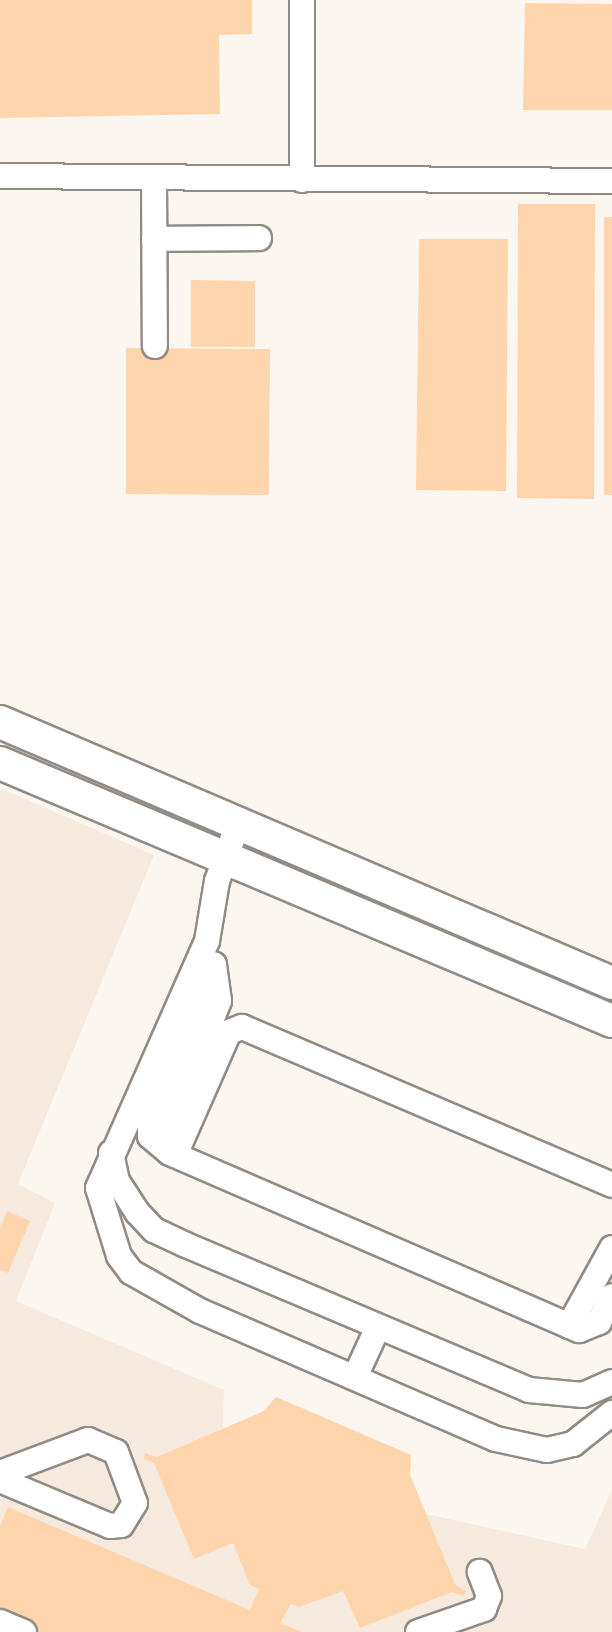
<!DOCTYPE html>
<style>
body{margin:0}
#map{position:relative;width:612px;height:1632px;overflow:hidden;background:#fcf6f0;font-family:Montserrat,sans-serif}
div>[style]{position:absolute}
.built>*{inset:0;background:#f6eadf}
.building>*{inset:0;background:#fed5ad}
.roads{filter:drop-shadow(2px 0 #918b86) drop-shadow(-2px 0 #918b86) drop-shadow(0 2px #918b86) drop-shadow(0 -2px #918b86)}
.minor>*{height:24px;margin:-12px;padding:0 12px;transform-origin:12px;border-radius:12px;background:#fff}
.major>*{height:32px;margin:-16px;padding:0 16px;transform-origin:16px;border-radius:16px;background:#fff}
span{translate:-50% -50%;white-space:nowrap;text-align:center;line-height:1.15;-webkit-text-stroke:4.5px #fcf6f0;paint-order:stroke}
</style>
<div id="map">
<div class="built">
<div style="clip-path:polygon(0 788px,154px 855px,18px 1184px,55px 1203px,16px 1301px,224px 1390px,223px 1429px,264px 1411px,276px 1397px,411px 1455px,410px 1475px,426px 1514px,585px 1549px,612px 1490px,612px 1632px,0 1632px)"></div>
</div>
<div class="building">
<div style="clip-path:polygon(0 0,252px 0,252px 34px,219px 35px,220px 114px,0 118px)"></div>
<div style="clip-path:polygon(525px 3px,612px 4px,612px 110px,523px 110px)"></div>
<div style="clip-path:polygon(518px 204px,595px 204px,594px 499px,517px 498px)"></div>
<div style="clip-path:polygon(604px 217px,612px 217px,612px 495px,604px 495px)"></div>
<div style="clip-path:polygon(419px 239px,508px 239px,506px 491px,416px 490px)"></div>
<div style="clip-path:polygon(191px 280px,255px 281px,255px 347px,191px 347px)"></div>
<div style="clip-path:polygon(126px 348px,270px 349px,269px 495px,126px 494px)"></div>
<div style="clip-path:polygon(7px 1211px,30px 1221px,8px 1273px,0 1270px,0 1228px)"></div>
<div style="clip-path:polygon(276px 1397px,411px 1455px,410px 1475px,455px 1584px,466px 1591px,463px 1596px,452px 1592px,360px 1628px,343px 1591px,299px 1607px,291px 1604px,280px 1623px,302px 1632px,41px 1632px,0 1615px,0 1526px,8px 1507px,250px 1610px,259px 1589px,250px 1585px,233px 1543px,194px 1559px,154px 1463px,144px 1459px,145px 1453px,157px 1457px,264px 1411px)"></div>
</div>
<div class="roads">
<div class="minor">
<div style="left:302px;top:0;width:180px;rotate:90deg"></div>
<div style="left:0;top:176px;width:612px;rotate:0.47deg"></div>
<div style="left:154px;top:179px;width:167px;rotate:89.7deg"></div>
<div style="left:154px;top:239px;width:105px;rotate:-0.5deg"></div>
<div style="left:239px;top:821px;width:64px;rotate:110.1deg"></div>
<div style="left:217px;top:881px;width:61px;rotate:99.5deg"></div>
<div style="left:207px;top:941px;width:270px;rotate:113.8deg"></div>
<div style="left:98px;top:1188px;width:71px;rotate:72.8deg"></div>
<div style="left:119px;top:1256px;width:20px;rotate:53deg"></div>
<div style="left:131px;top:1272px;width:79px;rotate:29.5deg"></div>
<div style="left:200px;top:1311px;width:322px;rotate:23.4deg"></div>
<div style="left:496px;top:1439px;width:52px;rotate:12.2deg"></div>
<div style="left:547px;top:1450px;width:27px;rotate:-13deg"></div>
<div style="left:573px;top:1444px;width:50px;rotate:-38.5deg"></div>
<div style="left:214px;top:965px;width:36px;rotate:82deg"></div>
<div style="left:219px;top:1001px;width:142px;rotate:111.9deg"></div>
<div style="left:166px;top:1133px;width:20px;rotate:79deg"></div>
<div style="left:170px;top:1153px;width:446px;rotate:23.4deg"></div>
<div style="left:579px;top:1330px;width:22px;rotate:-22deg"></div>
<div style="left:599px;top:1322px;width:29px;rotate:-63deg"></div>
<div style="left:111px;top:1153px;width:29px;rotate:78deg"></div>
<div style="left:117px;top:1181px;width:37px;rotate:57deg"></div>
<div style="left:137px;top:1212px;width:25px;rotate:47deg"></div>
<div style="left:154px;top:1230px;width:35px;rotate:25deg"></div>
<div style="left:186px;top:1245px;width:372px;rotate:22.9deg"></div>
<div style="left:529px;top:1390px;width:54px;rotate:5.3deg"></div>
<div style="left:583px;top:1395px;width:32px;rotate:-24deg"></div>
<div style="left:170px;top:1153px;width:26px;rotate:-140deg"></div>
<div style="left:150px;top:1136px;width:12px;rotate:-90deg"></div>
<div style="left:150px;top:1124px;width:172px;rotate:-68.2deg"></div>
<div style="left:175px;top:1155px;width:134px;rotate:-66.3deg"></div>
<div style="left:229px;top:1032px;width:14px;rotate:-21deg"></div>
<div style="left:242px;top:1027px;width:402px;rotate:23.1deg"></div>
<div style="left:569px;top:1326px;width:89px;rotate:-61.1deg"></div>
<div style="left:355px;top:1377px;width:55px;rotate:-65.3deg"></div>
<div style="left:0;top:1473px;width:94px;rotate:-20.6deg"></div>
<div style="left:88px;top:1440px;width:30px;rotate:23deg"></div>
<div style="left:116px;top:1452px;width:54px;rotate:69.6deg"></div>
<div style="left:135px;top:1503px;width:26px;rotate:122deg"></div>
<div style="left:121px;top:1525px;width:11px;rotate:175deg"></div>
<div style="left:110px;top:1526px;width:119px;rotate:-157.3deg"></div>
<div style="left:0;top:1622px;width:26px;rotate:23deg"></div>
<div style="left:418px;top:1632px;width:70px;rotate:-19.2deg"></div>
<div style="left:484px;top:1609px;width:14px;rotate:-69deg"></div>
<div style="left:489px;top:1596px;width:26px;rotate:-111deg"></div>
</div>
<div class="major">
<div style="left:0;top:722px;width:665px;rotate:23.1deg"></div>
<div style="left:0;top:763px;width:664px;rotate:22.86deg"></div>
</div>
</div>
</div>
